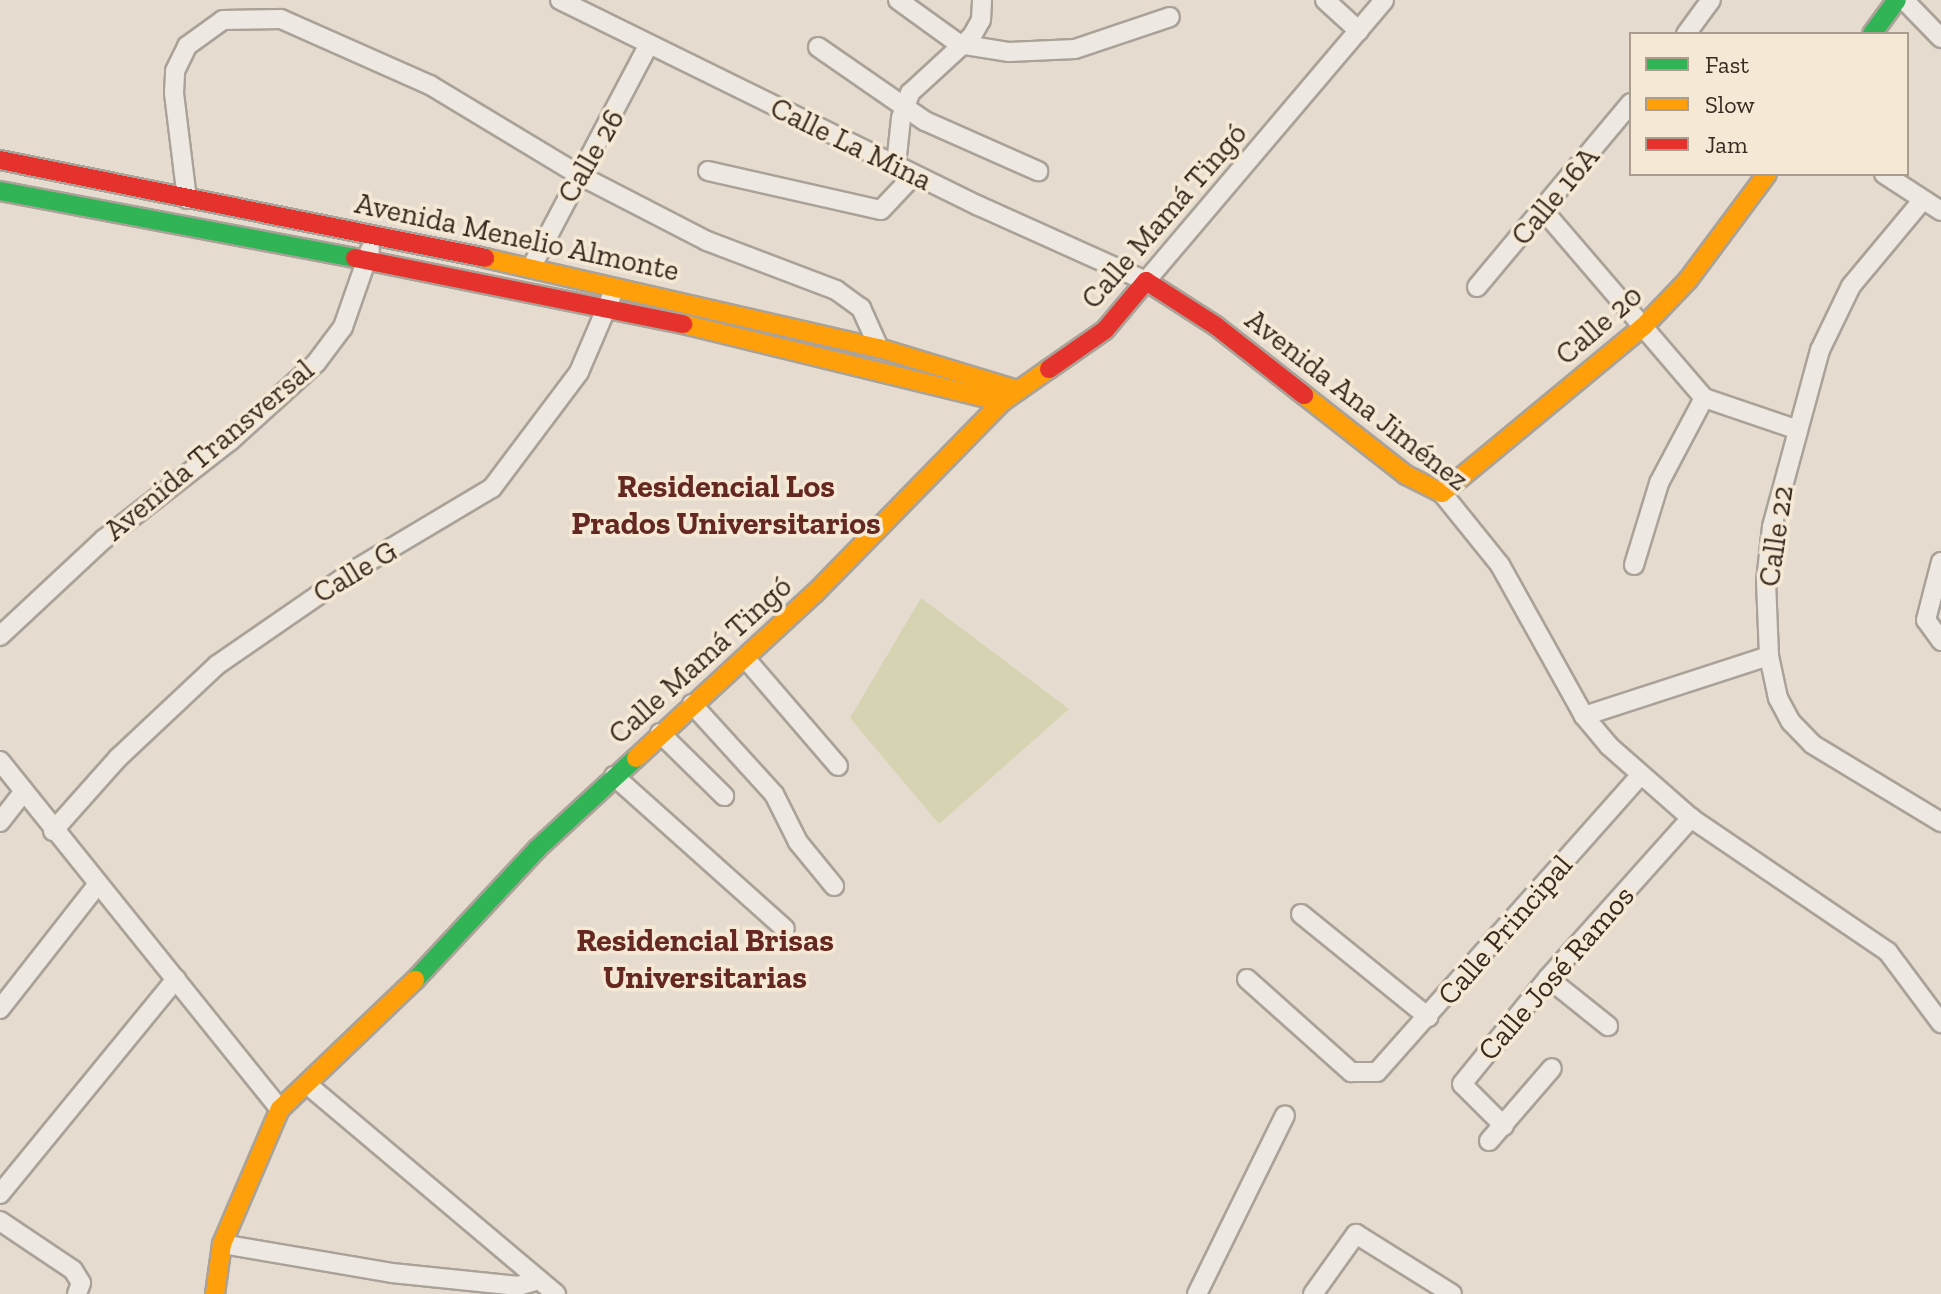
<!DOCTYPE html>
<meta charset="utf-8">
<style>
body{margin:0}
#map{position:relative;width:1941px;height:1294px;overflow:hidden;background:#e5dccf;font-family:"Zilla Slab",serif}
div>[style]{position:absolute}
.green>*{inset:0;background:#d6d3b2}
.roads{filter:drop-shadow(2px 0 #aaa298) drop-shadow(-2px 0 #aaa298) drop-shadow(0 2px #aaa298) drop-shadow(0 -2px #aaa298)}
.street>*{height:18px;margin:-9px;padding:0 9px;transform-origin:9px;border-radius:9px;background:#ede8e1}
.fast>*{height:18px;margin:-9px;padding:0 9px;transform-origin:9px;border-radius:9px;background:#30b455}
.slow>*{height:18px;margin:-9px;padding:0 9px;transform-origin:9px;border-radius:9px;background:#ff9f0a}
.jam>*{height:18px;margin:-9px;padding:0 9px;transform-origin:9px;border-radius:9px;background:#e5322d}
span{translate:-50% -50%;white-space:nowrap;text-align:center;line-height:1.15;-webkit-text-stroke:7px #f5e9d6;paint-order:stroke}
.street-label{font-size:30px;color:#392a20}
.neighbourhood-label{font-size:32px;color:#642821;font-weight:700}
.legend{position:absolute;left:1629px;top:32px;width:280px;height:144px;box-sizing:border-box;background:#f5e9d6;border:2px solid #aa9d8d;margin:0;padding:10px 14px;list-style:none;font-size:24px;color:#392a20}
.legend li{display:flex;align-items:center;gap:16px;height:40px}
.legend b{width:40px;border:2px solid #aa9d8d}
</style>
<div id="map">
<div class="green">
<div style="clip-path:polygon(921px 598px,1069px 709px,939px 824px,850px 718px)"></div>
</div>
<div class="roads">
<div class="street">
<div style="left:560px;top:0;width:467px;rotate:26.2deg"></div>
<div style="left:979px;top:206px;width:183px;rotate:24.2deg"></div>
<div style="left:1146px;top:281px;width:368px;rotate:-49.7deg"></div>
<div style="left:898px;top:0;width:75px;rotate:35.8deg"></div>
<div style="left:959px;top:44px;width:51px;rotate:9.1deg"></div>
<div style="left:1009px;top:52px;width:66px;rotate:-2.6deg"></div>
<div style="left:1075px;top:49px;width:100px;rotate:-18.6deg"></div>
<div style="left:1325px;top:0;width:46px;rotate:42.4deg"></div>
<div style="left:1904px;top:0;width:53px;rotate:45.8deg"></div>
<div style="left:1686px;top:34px;width:42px;rotate:-53.7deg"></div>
<div style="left:818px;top:47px;width:130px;rotate:34.7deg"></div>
<div style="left:925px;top:121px;width:124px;rotate:23.9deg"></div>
<div style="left:896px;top:165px;width:47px;rotate:-83.9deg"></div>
<div style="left:901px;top:118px;width:27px;rotate:-70deg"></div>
<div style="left:910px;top:93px;width:84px;rotate:-42.6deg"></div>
<div style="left:972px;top:36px;width:18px;rotate:-61deg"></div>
<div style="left:981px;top:20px;width:20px;rotate:-87deg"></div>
<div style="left:708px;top:171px;width:177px;rotate:12.7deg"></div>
<div style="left:881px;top:210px;width:48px;rotate:-46.7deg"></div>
<div style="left:1884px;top:174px;width:68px;rotate:33deg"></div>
<div style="left:187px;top:199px;width:107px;rotate:-97deg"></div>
<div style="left:174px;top:93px;width:22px;rotate:-87deg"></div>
<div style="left:175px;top:71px;width:28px;rotate:-64deg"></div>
<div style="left:187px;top:46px;width:44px;rotate:-35.8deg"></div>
<div style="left:223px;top:20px;width:58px;rotate:-1deg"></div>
<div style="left:281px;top:19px;width:163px;rotate:23.9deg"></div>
<div style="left:430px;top:85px;width:174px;rotate:31.1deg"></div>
<div style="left:579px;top:175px;width:144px;rotate:27.3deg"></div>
<div style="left:707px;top:241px;width:138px;rotate:20.8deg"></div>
<div style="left:836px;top:290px;width:31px;rotate:36deg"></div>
<div style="left:861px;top:308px;width:44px;rotate:65.8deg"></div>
<div style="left:1921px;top:202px;width:109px;rotate:129.8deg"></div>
<div style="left:1851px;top:286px;width:71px;rotate:115.8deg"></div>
<div style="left:1820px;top:350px;width:183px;rotate:105.2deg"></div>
<div style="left:1772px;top:527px;width:54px;rotate:96.3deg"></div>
<div style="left:1766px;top:581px;width:75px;rotate:87.7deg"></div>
<div style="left:1769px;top:656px;width:43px;rotate:77.9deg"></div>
<div style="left:1778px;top:698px;width:27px;rotate:62deg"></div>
<div style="left:1791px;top:722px;width:30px;rotate:46deg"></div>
<div style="left:1812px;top:744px;width:151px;rotate:31.2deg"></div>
<div style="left:1543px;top:210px;width:248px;rotate:49.4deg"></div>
<div style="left:1704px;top:398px;width:96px;rotate:18.8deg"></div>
<div style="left:532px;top:266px;width:249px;rotate:-62.2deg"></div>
<div style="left:1477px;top:287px;width:240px;rotate:-50.1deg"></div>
<div style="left:1442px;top:493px;width:92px;rotate:51.1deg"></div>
<div style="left:1500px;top:565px;width:173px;rotate:60.9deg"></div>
<div style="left:1584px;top:716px;width:39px;rotate:50deg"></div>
<div style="left:1609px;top:746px;width:109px;rotate:41.3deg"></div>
<div style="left:1691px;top:818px;width:238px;rotate:34.2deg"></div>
<div style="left:1888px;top:952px;width:89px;rotate:53.3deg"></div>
<div style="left:1941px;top:562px;width:60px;rotate:104.5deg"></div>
<div style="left:1926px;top:620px;width:26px;rotate:54deg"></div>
<div style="left:1634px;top:565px;width:86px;rotate:-73deg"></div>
<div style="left:1659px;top:483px;width:96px;rotate:-62.1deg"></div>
<div style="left:0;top:636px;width:142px;rotate:-43deg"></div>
<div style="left:104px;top:539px;width:160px;rotate:-37.9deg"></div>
<div style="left:230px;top:441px;width:116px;rotate:-42.2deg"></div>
<div style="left:316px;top:363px;width:45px;rotate:-53.1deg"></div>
<div style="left:343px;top:327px;width:82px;rotate:-70.7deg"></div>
<div style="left:746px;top:659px;width:141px;rotate:49.3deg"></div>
<div style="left:692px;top:704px;width:122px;rotate:47.7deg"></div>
<div style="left:774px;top:794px;width:54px;rotate:63.4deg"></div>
<div style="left:798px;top:842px;width:57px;rotate:50.7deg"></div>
<div style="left:1584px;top:716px;width:194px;rotate:-18deg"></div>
<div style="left:660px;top:733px;width:90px;rotate:44.5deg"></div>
<div style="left:0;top:761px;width:447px;rotate:51.2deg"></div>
<div style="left:614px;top:776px;width:229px;rotate:41.8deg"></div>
<div style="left:0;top:822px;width:36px;rotate:-52deg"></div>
<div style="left:53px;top:831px;width:98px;rotate:-48.3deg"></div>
<div style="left:118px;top:758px;width:136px;rotate:-43.2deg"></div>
<div style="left:217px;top:665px;width:169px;rotate:-34.6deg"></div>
<div style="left:356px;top:569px;width:158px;rotate:-30.8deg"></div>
<div style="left:492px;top:488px;width:145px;rotate:-53.1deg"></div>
<div style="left:579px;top:372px;width:84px;rotate:-66.8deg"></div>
<div style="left:1301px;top:914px;width:164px;rotate:39deg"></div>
<div style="left:1548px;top:978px;width:77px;rotate:38.7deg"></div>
<div style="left:1247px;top:979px;width:140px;rotate:41.8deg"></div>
<div style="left:1351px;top:1072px;width:26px"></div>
<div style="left:1377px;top:1072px;width:397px;rotate:-48.4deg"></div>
<div style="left:0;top:1009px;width:159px;rotate:-51.9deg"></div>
<div style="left:309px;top:1086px;width:323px;rotate:40.1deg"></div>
<div style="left:1504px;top:1126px;width:59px;rotate:-135deg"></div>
<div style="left:1462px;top:1084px;width:136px;rotate:-50.9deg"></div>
<div style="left:1548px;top:978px;width:215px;rotate:-48.2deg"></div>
<div style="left:1489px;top:1141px;width:96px;rotate:-49.2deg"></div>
<div style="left:0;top:1194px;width:278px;rotate:-50.7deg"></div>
<div style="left:0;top:1221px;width:88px;rotate:33.9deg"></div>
<div style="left:73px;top:1270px;width:15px;rotate:58deg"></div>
<div style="left:81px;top:1283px;width:12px;rotate:110deg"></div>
<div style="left:222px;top:1244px;width:172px;rotate:9.7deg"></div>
<div style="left:392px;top:1273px;width:127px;rotate:5.9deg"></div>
<div style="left:518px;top:1286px;width:22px;rotate:-16deg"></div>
<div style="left:1197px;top:1294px;width:199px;rotate:-63.8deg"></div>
<div style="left:1313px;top:1294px;width:74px;rotate:-54.4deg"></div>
<div style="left:1356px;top:1234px;width:113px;rotate:32deg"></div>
</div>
<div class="fast">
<div style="left:1872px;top:34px;width:42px;rotate:-53.7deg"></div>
<div style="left:0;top:191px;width:361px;rotate:10.7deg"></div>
<div style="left:415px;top:980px;width:179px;rotate:-47deg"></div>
<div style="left:537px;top:849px;width:134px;rotate:-42.6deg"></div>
</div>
<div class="slow">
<div style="left:485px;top:258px;width:404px;rotate:12.9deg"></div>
<div style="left:879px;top:348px;width:144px;rotate:16.9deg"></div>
<div style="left:683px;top:324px;width:328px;rotate:13.7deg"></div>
<div style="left:1304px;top:395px;width:130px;rotate:38.1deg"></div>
<div style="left:1406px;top:475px;width:40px;rotate:26.6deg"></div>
<div style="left:1442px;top:493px;width:261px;rotate:-39.6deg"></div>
<div style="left:1643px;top:327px;width:65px;rotate:-46.2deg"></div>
<div style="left:1688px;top:280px;width:132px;rotate:-53.3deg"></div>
<div style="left:636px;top:758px;width:243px;rotate:-42.7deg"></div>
<div style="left:815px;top:593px;width:267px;rotate:-45.6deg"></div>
<div style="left:1002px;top:402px;width:57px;rotate:-35.1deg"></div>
<div style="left:215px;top:1294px;width:50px;rotate:-82deg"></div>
<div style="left:222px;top:1244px;width:147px;rotate:-66.8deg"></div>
<div style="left:280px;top:1109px;width:187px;rotate:-43.7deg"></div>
</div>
<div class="jam">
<div style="left:0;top:160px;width:495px;rotate:11.4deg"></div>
<div style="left:355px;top:258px;width:335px;rotate:11.4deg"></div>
<div style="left:1049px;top:369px;width:68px;rotate:-34.9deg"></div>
<div style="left:1105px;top:330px;width:64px;rotate:-50.1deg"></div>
<div style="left:1146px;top:281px;width:83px;rotate:32.7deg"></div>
<div style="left:1216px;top:326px;width:112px;rotate:38.1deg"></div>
</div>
</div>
<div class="street-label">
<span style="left:851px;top:144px;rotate:26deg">Calle La Mina</span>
<span style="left:591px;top:156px;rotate:-60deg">Calle 26</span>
<span style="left:1555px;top:196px;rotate:-50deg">Calle 16A</span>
<span style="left:1164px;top:216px;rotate:-49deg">Calle Mamá Tingó</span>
<span style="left:517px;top:237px;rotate:12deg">Avenida Menelio Almonte</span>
<span style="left:1599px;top:325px;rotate:-41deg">Calle 20</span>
<span style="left:1357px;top:400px;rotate:38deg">Avenida Ana Jiménez</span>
<span style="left:209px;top:450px;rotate:-40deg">Avenida Transversal</span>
<span style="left:1776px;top:536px;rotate:-82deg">Calle 22</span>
<span style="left:355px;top:572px;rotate:-31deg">Calle G</span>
<span style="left:700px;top:660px;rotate:-42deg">Calle Mamá Tingó</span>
<span style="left:1505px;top:930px;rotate:-49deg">Calle Principal</span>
<span style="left:1556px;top:973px;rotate:-49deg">Calle José Ramos</span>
</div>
<div class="neighbourhood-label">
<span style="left:726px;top:505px">Residencial Los<br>Prados Universitarios</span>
<span style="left:705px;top:959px">Residencial Brisas<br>Universitarias</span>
</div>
<ul class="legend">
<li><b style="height:10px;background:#30b455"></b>Fast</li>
<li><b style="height:10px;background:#ff9f0a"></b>Slow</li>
<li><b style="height:10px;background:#e5322d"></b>Jam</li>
</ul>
</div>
